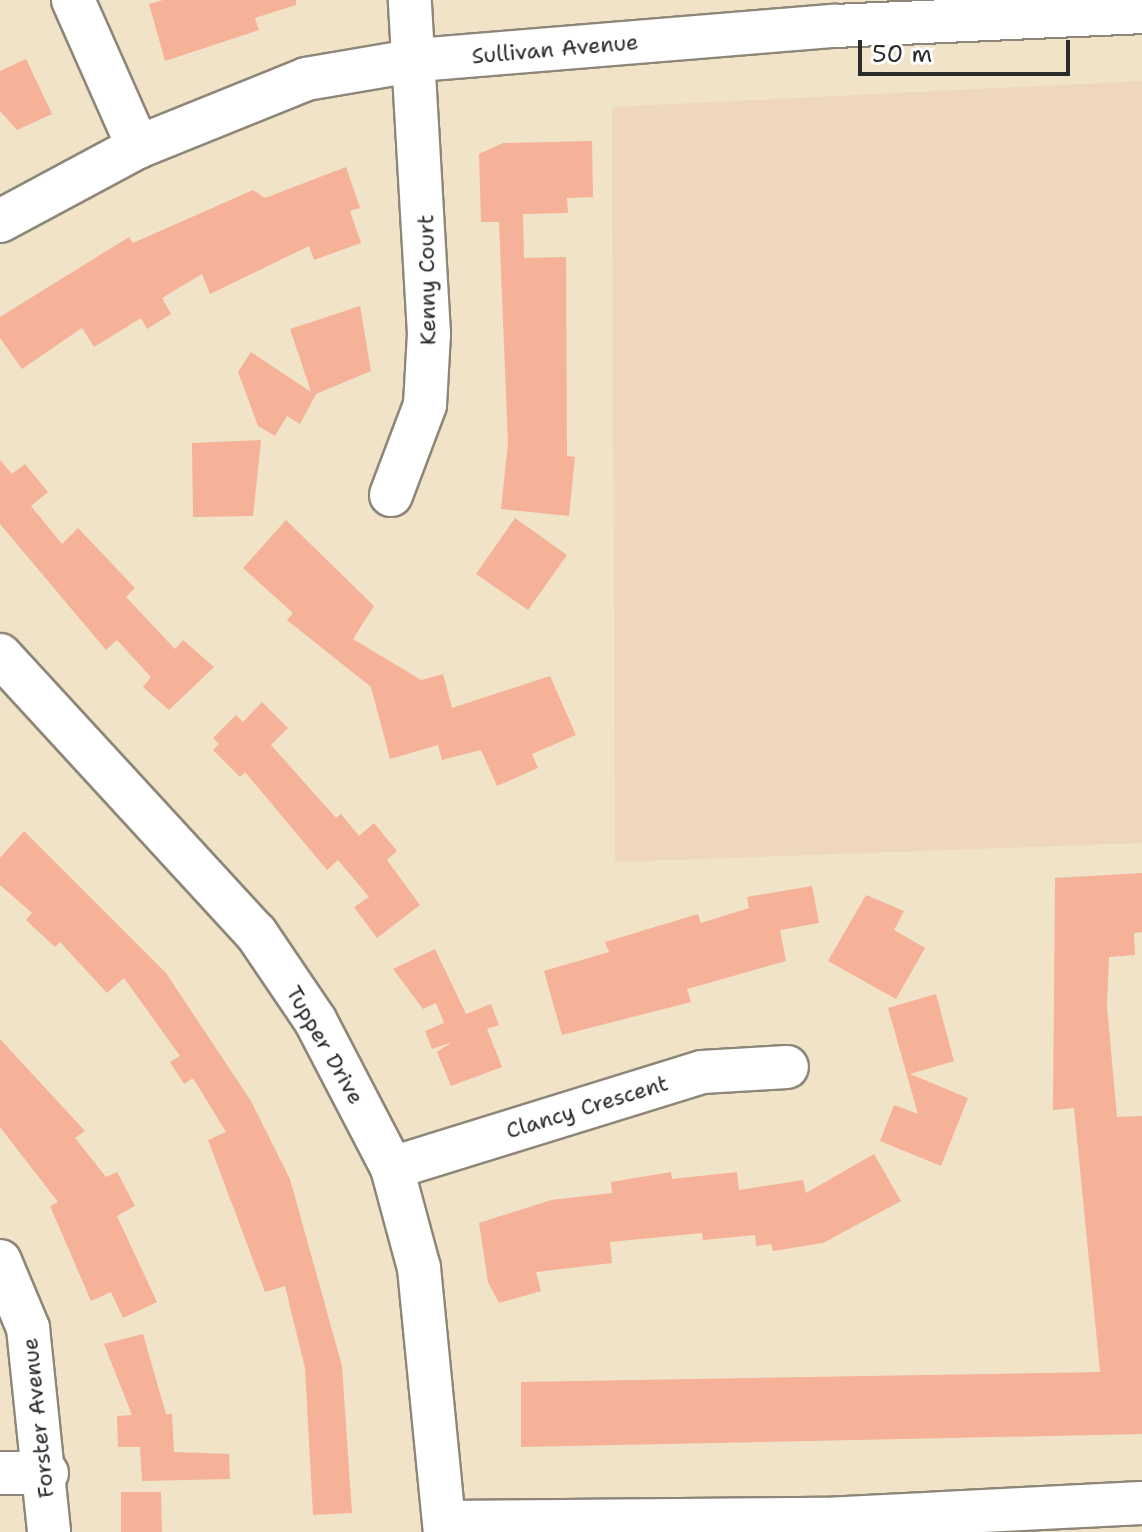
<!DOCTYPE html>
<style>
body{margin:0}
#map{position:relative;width:1142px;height:1532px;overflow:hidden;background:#f1e3c7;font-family:"Shantell Sans",sans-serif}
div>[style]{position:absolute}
.built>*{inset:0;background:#eed7bb}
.building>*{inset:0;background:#f5b298}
.roads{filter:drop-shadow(2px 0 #8e8779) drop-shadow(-2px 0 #8e8779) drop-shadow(0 2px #8e8779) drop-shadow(0 -2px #8e8779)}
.minor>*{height:42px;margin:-21px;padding:0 21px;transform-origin:21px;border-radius:21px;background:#fff}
span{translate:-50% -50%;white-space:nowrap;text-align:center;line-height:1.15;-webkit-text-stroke:6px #fff;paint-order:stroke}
.street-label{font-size:22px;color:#2b2b2b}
.scale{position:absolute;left:858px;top:40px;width:212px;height:36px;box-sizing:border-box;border:4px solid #2b2b2b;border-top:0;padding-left:10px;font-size:24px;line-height:28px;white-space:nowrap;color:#2b2b2b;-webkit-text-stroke:6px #fff;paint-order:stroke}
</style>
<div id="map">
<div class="built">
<div style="clip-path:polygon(1142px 81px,1142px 843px,615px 862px,612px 107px)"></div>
</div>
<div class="building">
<div style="clip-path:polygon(163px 0,296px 0,296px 5px,255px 18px,259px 30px,165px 61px,149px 4px)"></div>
<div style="clip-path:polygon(26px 59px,52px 114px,17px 130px,0 111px,0 71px)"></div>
<div style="clip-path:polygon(592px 141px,593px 197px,567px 198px,568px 213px,523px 214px,524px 258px,566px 257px,567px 456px,575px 457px,569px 516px,501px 509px,508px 443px,499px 222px,481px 222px,479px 154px,503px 143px)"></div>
<div style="clip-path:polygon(346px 167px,360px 208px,350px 211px,361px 243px,314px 260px,309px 246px,210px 294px,202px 274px,162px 298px,171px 314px,147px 329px,141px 318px,94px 347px,82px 328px,22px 369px,0 338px,0 317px,129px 237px,133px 243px,253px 190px,265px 198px)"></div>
<div style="clip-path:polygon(360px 306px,371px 371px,316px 394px,300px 424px,287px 416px,275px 436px,258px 426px,238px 372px,251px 352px,311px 392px,290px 329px)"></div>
<div style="clip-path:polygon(261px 440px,253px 516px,193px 517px,192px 443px)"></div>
<div style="clip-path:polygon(0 460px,12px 474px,25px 464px,48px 492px,31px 506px,62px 544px,78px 528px,135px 588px,126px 597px,175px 649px,183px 640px,214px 667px,169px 710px,143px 687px,151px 677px,117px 640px,106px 650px,0 524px)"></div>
<div style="clip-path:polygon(515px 518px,567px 555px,528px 610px,476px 574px)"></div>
<div style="clip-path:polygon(286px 520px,374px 606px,353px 639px,421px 680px,443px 674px,452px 708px,550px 676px,576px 735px,532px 754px,538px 768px,497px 786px,481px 750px,442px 760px,438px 745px,390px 759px,371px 687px,287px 620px,293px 613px,243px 568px)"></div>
<div style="clip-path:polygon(262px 702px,288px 728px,271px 745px,336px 818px,341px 814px,359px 836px,374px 823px,397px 851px,387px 860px,420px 905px,377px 938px,354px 907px,369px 897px,338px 860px,327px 870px,245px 772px,240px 777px,213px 750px,219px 744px,213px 738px,236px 715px,243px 722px)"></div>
<div style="clip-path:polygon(24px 831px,166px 973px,251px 1101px,290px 1179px,342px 1366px,352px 1513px,313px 1515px,305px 1368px,285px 1286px,265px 1292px,208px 1140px,226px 1132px,193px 1078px,184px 1084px,170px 1062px,180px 1056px,124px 978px,107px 993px,60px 942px,55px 947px,26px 920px,32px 913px,0 885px,0 858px)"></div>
<div style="clip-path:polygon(1142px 873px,1142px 932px,1134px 933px,1135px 955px,1109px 957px,1107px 1006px,1117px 1117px,1142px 1116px,1142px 1434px,521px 1447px,521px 1382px,1100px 1372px,1074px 1108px,1053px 1110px,1055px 878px)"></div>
<div style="clip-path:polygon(812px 886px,819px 923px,780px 930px,786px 961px,687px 989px,691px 1002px,562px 1035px,544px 971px,609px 952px,605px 942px,698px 914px,701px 923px,749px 908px,747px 897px)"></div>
<div style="clip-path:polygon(866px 895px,904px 911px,894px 930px,925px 948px,896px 999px,828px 961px)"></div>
<div style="clip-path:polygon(435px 949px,466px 1014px,491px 1004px,499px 1025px,487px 1029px,502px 1067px,451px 1086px,437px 1052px,452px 1042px,432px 1049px,425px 1031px,444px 1023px,436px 1003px,423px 1009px,393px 969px)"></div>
<div style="clip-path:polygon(936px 994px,954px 1061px,910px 1074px,968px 1098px,941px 1166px,880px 1141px,894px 1105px,918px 1114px,888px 1008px)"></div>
<div style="clip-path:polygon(0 1039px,85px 1131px,75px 1138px,106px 1177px,117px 1172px,135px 1206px,117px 1216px,157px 1302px,123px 1318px,111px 1292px,91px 1301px,50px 1206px,58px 1202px,0 1127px)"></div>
<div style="clip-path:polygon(874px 1154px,901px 1201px,823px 1243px,773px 1251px,771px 1244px,756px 1246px,755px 1235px,703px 1240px,702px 1233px,610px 1242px,612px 1263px,536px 1272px,541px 1291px,499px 1303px,488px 1282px,479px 1223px,551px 1200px,612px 1193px,611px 1182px,671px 1172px,672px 1179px,737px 1172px,739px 1190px,803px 1180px,806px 1193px)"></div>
<div style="clip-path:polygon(143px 1334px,166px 1414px,172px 1414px,174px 1452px,229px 1454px,230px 1479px,142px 1481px,140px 1447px,118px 1447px,117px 1416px,132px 1415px,104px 1344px)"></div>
<div style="clip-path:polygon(121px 1492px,161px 1492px,162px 1532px,121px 1532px)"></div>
</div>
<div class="roads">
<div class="minor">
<div style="left:73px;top:0;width:161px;rotate:66.1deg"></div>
<div style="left:0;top:221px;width:157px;rotate:-28.2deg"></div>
<div style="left:138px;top:147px;width:181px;rotate:-22deg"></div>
<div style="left:306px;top:79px;width:113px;rotate:-9.7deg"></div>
<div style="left:417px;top:60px;width:419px;rotate:-4.7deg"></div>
<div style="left:835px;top:26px;width:307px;rotate:-2.6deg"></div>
<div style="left:391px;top:495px;width:96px;rotate:-69.3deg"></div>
<div style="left:425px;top:405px;width:71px;rotate:-86.8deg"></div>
<div style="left:429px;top:334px;width:335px;rotate:-93.3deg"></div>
<div style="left:0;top:655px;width:378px;rotate:47.4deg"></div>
<div style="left:256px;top:933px;width:105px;rotate:55.9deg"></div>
<div style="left:315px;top:1020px;width:167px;rotate:62.5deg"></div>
<div style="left:392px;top:1168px;width:104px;rotate:74.9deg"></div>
<div style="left:419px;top:1268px;width:265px;rotate:84.4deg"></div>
<div style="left:392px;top:1168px;width:325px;rotate:-17.2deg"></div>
<div style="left:702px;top:1072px;width:85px;rotate:-3.4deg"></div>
<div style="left:0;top:1261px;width:73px;rotate:67.3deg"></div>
<div style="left:28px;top:1328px;width:205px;rotate:84.1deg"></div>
<div style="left:0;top:1473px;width:47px"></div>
<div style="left:445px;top:1522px;width:380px;rotate:-0.5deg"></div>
<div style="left:825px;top:1519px;width:317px;rotate:-2.9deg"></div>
</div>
</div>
<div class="street-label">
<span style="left:555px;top:49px;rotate:-5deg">Sullivan Avenue</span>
<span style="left:427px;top:280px;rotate:-91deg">Kenny Court</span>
<span style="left:325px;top:1045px;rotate:60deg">Tupper Drive</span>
<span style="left:587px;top:1107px;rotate:-17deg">Clancy Crescent</span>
<span style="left:38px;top:1418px;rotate:-96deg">Forster Avenue</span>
</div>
<div class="scale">50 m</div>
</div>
